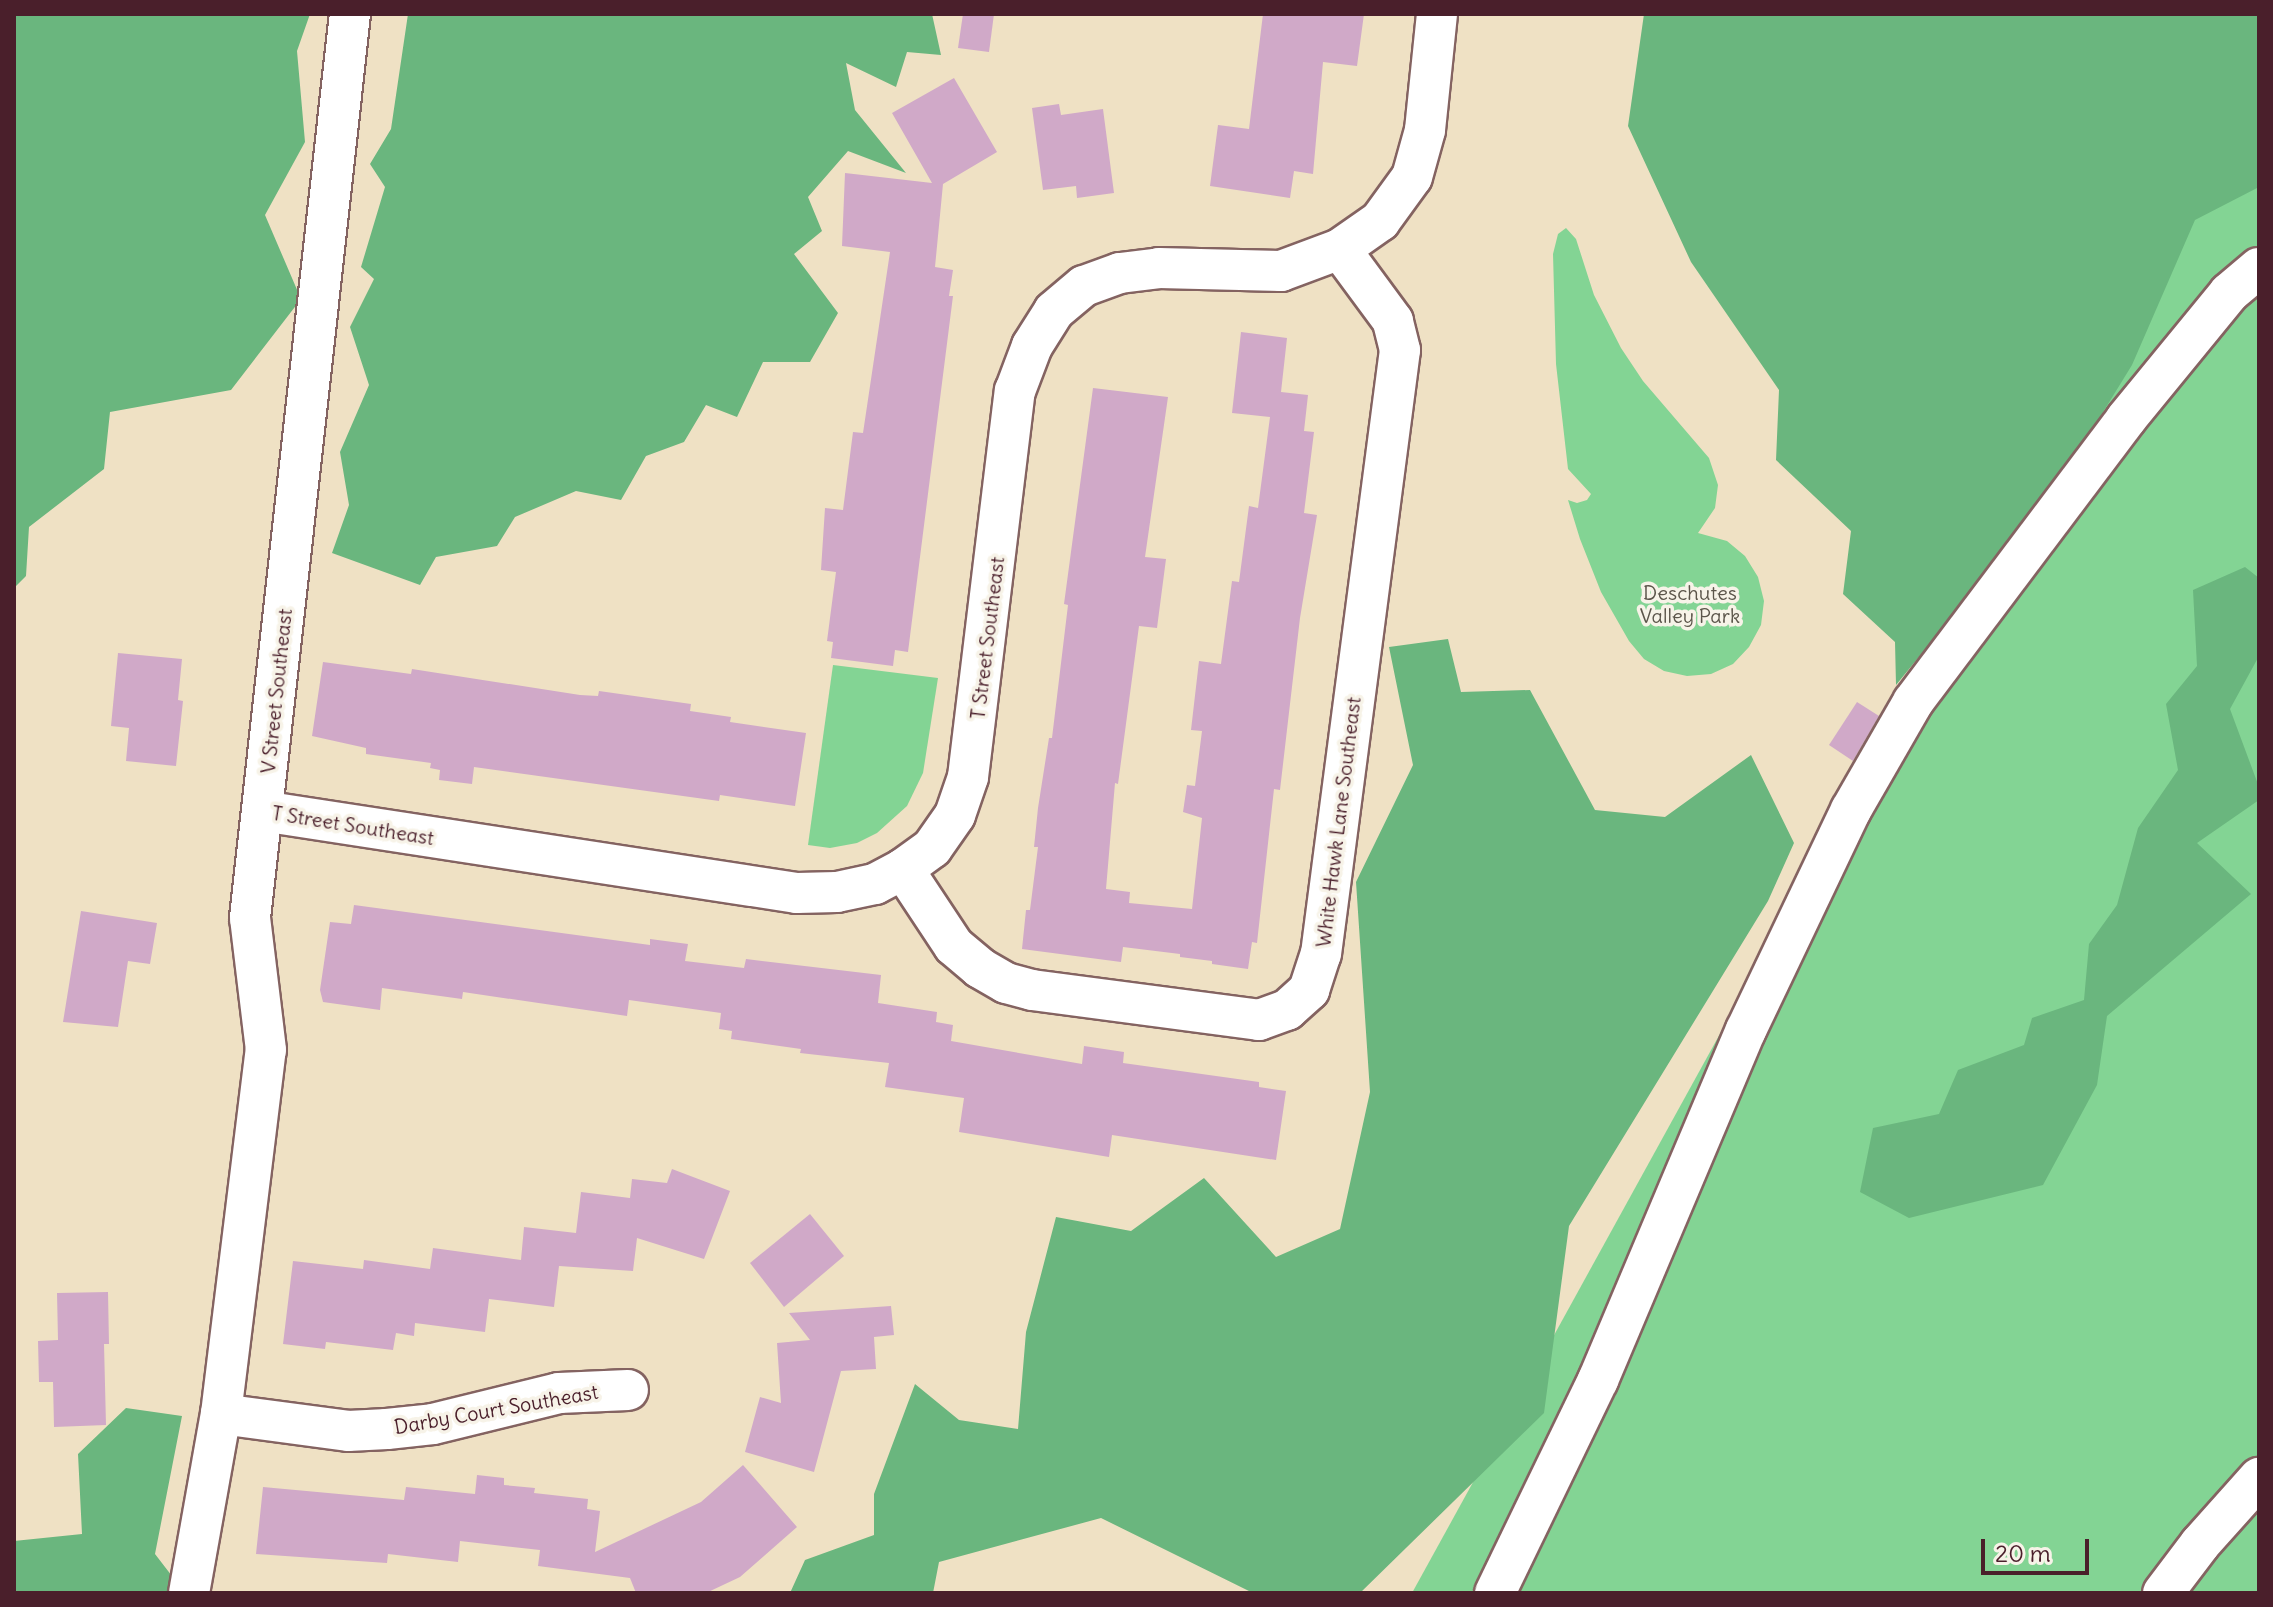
<!DOCTYPE html>
<style>
body{margin:0}
#map{position:relative;width:2273px;height:1607px;overflow:hidden;background:#efe1c4;font-family:Delius,sans-serif}
div>[style]{position:absolute}
.green>*{inset:0;background:#83d494}
.forest>*{inset:0;background:#6ab67e}
.building>*{inset:0;background:#d0a9c8}
.roads{filter:drop-shadow(2px 0 #846361) drop-shadow(-2px 0 #846361) drop-shadow(0 2px #846361) drop-shadow(0 -2px #846361)}
.minor>*{height:40px;margin:-20px;padding:0 20px;transform-origin:20px;border-radius:20px;background:#fff}
span{translate:-50% -50%;white-space:nowrap;text-align:center;line-height:1.15;-webkit-text-stroke:7px #f7f3e8;paint-order:stroke}
.park-label{font-size:20px;color:#5b554a}
.street-label{font-size:20px;color:#4a1f2b}
.frame{position:absolute;inset:0;border:16px solid #4a1f2b;pointer-events:none}
.scale{position:absolute;left:1981px;top:1539px;width:108px;height:36px;box-sizing:border-box;border:4px solid #4a1f2b;border-top:0;padding-left:10px;font-size:24px;line-height:28px;white-space:nowrap;color:#4a1f2b;-webkit-text-stroke:6px #f7f3e8;paint-order:stroke}
</style>
<div id="map">
<div class="green">
<div style="clip-path:polygon(2259px 156px,2259px 1593px,1412px 1593px,2177px 204px)"></div>
<div style="clip-path:polygon(1566px 228px,1576px 239px,1594px 295px,1621px 348px,1643px 381px,1709px 458px,1718px 485px,1715px 508px,1698px 533px,1727px 541px,1745px 556px,1758px 577px,1764px 601px,1761px 625px,1749px 647px,1733px 664px,1711px 674px,1687px 676px,1664px 671px,1644px 659px,1629px 641px,1601px 592px,1580px 539px,1568px 500px,1577px 503px,1587px 500px,1591px 494px,1568px 469px,1556px 364px,1553px 254px,1558px 234px)"></div>
<div style="clip-path:polygon(833px 665px,938px 678px,923px 773px,907px 806px,877px 833px,857px 843px,830px 848px,808px 845px)"></div>
</div>
<div class="forest">
<div style="clip-path:polygon(14px 14px,310px 14px,297px 51px,305px 142px,265px 215px,301px 299px,231px 390px,110px 412px,104px 469px,29px 527px,26px 576px,14px 588px)"></div>
<div style="clip-path:polygon(408px 14px,932px 14px,941px 55px,907px 52px,896px 87px,846px 63px,855px 110px,906px 173px,848px 151px,808px 197px,822px 231px,794px 254px,838px 313px,810px 362px,763px 362px,737px 417px,706px 405px,684px 442px,646px 456px,621px 500px,576px 491px,515px 517px,497px 546px,436px 557px,420px 585px,332px 553px,349px 505px,340px 452px,369px 385px,350px 327px,374px 279px,361px 267px,385px 187px,370px 164px,391px 129px)"></div>
<div style="clip-path:polygon(1644px 14px,2259px 14px,2259px 187px,2195px 220px,2132px 365px,2055px 490px,1896px 685px,1895px 642px,1843px 594px,1851px 531px,1776px 460px,1779px 390px,1691px 262px,1628px 126px)"></div>
<div style="clip-path:polygon(2245px 567px,2259px 578px,2259px 656px,2230px 709px,2259px 787px,2259px 800px,2197px 843px,2251px 894px,2107px 1016px,2097px 1085px,2043px 1185px,1909px 1218px,1860px 1192px,1873px 1128px,1939px 1114px,1958px 1070px,2024px 1045px,2032px 1018px,2084px 1000px,2089px 944px,2117px 905px,2138px 828px,2178px 770px,2166px 704px,2197px 666px,2193px 590px)"></div>
<div style="clip-path:polygon(1448px 639px,1461px 692px,1530px 690px,1595px 810px,1665px 817px,1751px 755px,1794px 843px,1768px 901px,1569px 1226px,1544px 1413px,1360px 1593px,1253px 1593px,1101px 1518px,939px 1562px,933px 1593px,790px 1593px,805px 1560px,874px 1535px,874px 1494px,915px 1384px,959px 1420px,1018px 1429px,1026px 1332px,1056px 1217px,1131px 1231px,1204px 1178px,1276px 1257px,1340px 1229px,1370px 1092px,1356px 882px,1413px 765px,1389px 647px)"></div>
<div style="clip-path:polygon(126px 1408px,182px 1416px,155px 1554px,185px 1593px,14px 1593px,14px 1541px,82px 1534px,78px 1454px)"></div>
</div>
<div class="building">
<div style="clip-path:polygon(963px 14px,994px 14px,989px 52px,958px 48px)"></div>
<div style="clip-path:polygon(1263px 14px,1364px 14px,1357px 66px,1323px 62px,1313px 174px,1294px 171px,1290px 198px,1210px 186px,1218px 125px,1249px 129px)"></div>
<div style="clip-path:polygon(954px 78px,997px 152px,943px 184px,935px 267px,953px 270px,949px 296px,953px 296px,908px 652px,895px 650px,893px 666px,831px 658px,833px 642px,827px 641px,836px 572px,821px 570px,825px 508px,843px 510px,853px 432px,863px 433px,890px 252px,842px 246px,845px 173px,932px 183px,892px 113px)"></div>
<div style="clip-path:polygon(1059px 104px,1061px 115px,1103px 109px,1114px 193px,1077px 198px,1076px 186px,1043px 190px,1032px 108px)"></div>
<div style="clip-path:polygon(1241px 332px,1287px 338px,1281px 392px,1308px 395px,1304px 431px,1314px 432px,1304px 513px,1317px 515px,1300px 618px,1280px 790px,1274px 789px,1257px 943px,1252px 942px,1248px 969px,1212px 964px,1212px 961px,1180px 957px,1180px 954px,1123px 947px,1121px 962px,1022px 949px,1026px 910px,1030px 910px,1038px 847px,1034px 847px,1038px 808px,1049px 738px,1052px 738px,1068px 605px,1064px 604px,1093px 388px,1168px 397px,1145px 557px,1166px 559px,1157px 628px,1139px 626px,1118px 784px,1115px 783px,1106px 889px,1130px 892px,1129px 903px,1192px 909px,1202px 818px,1183px 812px,1187px 785px,1195px 786px,1202px 731px,1191px 730px,1199px 661px,1221px 664px,1232px 581px,1239px 582px,1249px 506px,1258px 508px,1270px 417px,1232px 413px)"></div>
<div style="clip-path:polygon(118px 653px,182px 659px,178px 700px,183px 701px,176px 766px,126px 761px,129px 728px,111px 726px)"></div>
<div style="clip-path:polygon(323px 662px,411px 674px,412px 669px,580px 695px,598px 696px,599px 691px,691px 704px,690px 711px,731px 717px,730px 722px,806px 733px,795px 806px,720px 795px,719px 801px,474px 767px,472px 784px,439px 780px,440px 770px,430px 768px,431px 763px,366px 754px,366px 748px,312px 736px)"></div>
<div style="clip-path:polygon(1857px 702px,1879px 716px,1853px 761px,1829px 745px)"></div>
<div style="clip-path:polygon(354px 905px,650px 945px,650px 939px,688px 944px,685px 961px,744px 968px,746px 959px,881px 975px,878px 1003px,937px 1012px,936px 1022px,953px 1025px,951px 1041px,1082px 1064px,1084px 1046px,1124px 1052px,1123px 1063px,1259px 1082px,1259px 1087px,1286px 1091px,1276px 1160px,1112px 1135px,1109px 1157px,959px 1132px,964px 1098px,885px 1087px,889px 1063px,800px 1053px,801px 1049px,731px 1039px,732px 1031px,719px 1029px,721px 1013px,629px 1000px,627px 1016px,463px 992px,462px 999px,382px 988px,380px 1010px,323px 1002px,320px 990px,330px 922px,351px 924px)"></div>
<div style="clip-path:polygon(81px 911px,157px 923px,150px 964px,128px 961px,118px 1027px,63px 1022px)"></div>
<div style="clip-path:polygon(672px 1169px,730px 1191px,704px 1259px,637px 1238px,633px 1271px,559px 1266px,554px 1307px,489px 1299px,485px 1332px,415px 1323px,414px 1336px,396px 1333px,393px 1350px,326px 1342px,325px 1349px,283px 1344px,293px 1261px,363px 1269px,364px 1260px,430px 1269px,433px 1248px,521px 1260px,524px 1227px,576px 1233px,581px 1192px,630px 1198px,632px 1179px,667px 1183px)"></div>
<div style="clip-path:polygon(810px 1214px,844px 1256px,784px 1307px,750px 1263px)"></div>
<div style="clip-path:polygon(108px 1292px,109px 1344px,104px 1344px,106px 1425px,54px 1427px,53px 1382px,39px 1382px,38px 1341px,58px 1340px,57px 1293px)"></div>
<div style="clip-path:polygon(891px 1306px,894px 1335px,874px 1337px,876px 1369px,841px 1371px,814px 1472px,745px 1452px,760px 1397px,781px 1403px,777px 1343px,810px 1340px,789px 1313px)"></div>
<div style="clip-path:polygon(743px 1465px,797px 1527px,740px 1577px,706px 1593px,636px 1593px,630px 1578px,538px 1566px,540px 1550px,460px 1541px,458px 1562px,388px 1554px,387px 1563px,256px 1554px,263px 1487px,404px 1500px,406px 1487px,475px 1494px,477px 1475px,504px 1478px,504px 1485px,535px 1488px,534px 1493px,588px 1499px,587px 1509px,600px 1511px,595px 1552px,701px 1502px)"></div>
</div>
<div class="roads">
<div class="minor">
<div style="left:262px;top:811px;width:541px;rotate:8.71deg"></div>
<div style="left:797px;top:893px;width:40px;rotate:-1.4deg"></div>
<div style="left:837px;top:892px;width:39px;rotate:-12deg"></div>
<div style="left:875px;top:884px;width:32px;rotate:-28deg"></div>
<div style="left:903px;top:869px;width:36px;rotate:-36deg"></div>
<div style="left:932px;top:848px;width:40px;rotate:-55.1deg"></div>
<div style="left:955px;top:815px;width:40px;rotate:-71.1deg"></div>
<div style="left:968px;top:777px;width:389px;rotate:-83.1deg"></div>
<div style="left:1015px;top:391px;width:48px;rotate:-69.3deg"></div>
<div style="left:1032px;top:346px;width:41px;rotate:-57.8deg"></div>
<div style="left:1054px;top:311px;width:39px;rotate:-40deg"></div>
<div style="left:1084px;top:286px;width:38px;rotate:-20deg"></div>
<div style="left:1120px;top:273px;width:39px;rotate:-7deg"></div>
<div style="left:1159px;top:268px;width:122px;rotate:1.4deg"></div>
<div style="left:1281px;top:271px;width:63px;rotate:-20.4deg"></div>
<div style="left:1340px;top:249px;width:49px;rotate:-35deg"></div>
<div style="left:1380px;top:221px;width:54px;rotate:-54deg"></div>
<div style="left:1412px;top:177px;width:49px;rotate:-74.5deg"></div>
<div style="left:1425px;top:130px;width:117px;rotate:-84.1deg"></div>
<div style="left:903px;top:869px;width:92px;rotate:56.5deg"></div>
<div style="left:954px;top:946px;width:34px;rotate:40deg"></div>
<div style="left:980px;top:968px;width:30px;rotate:30deg"></div>
<div style="left:1006px;top:983px;width:27px;rotate:15deg"></div>
<div style="left:1032px;top:990px;width:229px;rotate:7.5deg"></div>
<div style="left:1259px;top:1020px;width:30px;rotate:-20deg"></div>
<div style="left:1287px;top:1010px;width:30px;rotate:-42deg"></div>
<div style="left:1309px;top:990px;width:38px;rotate:-72deg"></div>
<div style="left:1321px;top:954px;width:609px;rotate:-82.55deg"></div>
<div style="left:1400px;top:350px;width:30px;rotate:-104deg"></div>
<div style="left:1393px;top:321px;width:89px;rotate:-126.4deg"></div>
<div style="left:221px;top:1414px;width:128px;rotate:7.6deg"></div>
<div style="left:348px;top:1431px;width:39px;rotate:-3deg"></div>
<div style="left:387px;top:1429px;width:46px;rotate:-6.2deg"></div>
<div style="left:433px;top:1424px;width:130px;rotate:-13.8deg"></div>
<div style="left:559px;top:1393px;width:69px;rotate:-2.5deg"></div>
<div style="left:189px;top:1593px;width:182px;rotate:-79.9deg"></div>
<div style="left:221px;top:1414px;width:367px;rotate:-83deg"></div>
<div style="left:266px;top:1050px;width:133px;rotate:-96.9deg"></div>
<div style="left:250px;top:918px;width:910px;rotate:-83.69deg"></div>
<div style="left:1495px;top:1593px;width:237px;rotate:-64.2deg"></div>
<div style="left:1598px;top:1380px;width:380px;rotate:-67.1deg"></div>
<div style="left:1746px;top:1030px;width:244px;rotate:-64.5deg"></div>
<div style="left:1851px;top:810px;width:125px;rotate:-60.1deg"></div>
<div style="left:1913px;top:702px;width:354px;rotate:-53deg"></div>
<div style="left:2126px;top:419px;width:163px;rotate:-50.7deg"></div>
<div style="left:2229px;top:293px;width:39px;rotate:-40deg"></div>
<div style="left:2163px;top:1593px;width:61px;rotate:-52.9deg"></div>
<div style="left:2200px;top:1544px;width:89px;rotate:-48.2deg"></div>
</div>
</div>
<div class="park-label">
<span style="left:1690px;top:604px">Deschutes<br>Valley Park</span>
</div>
<div class="street-label">
<span style="left:987px;top:638px;rotate:-83deg">T Street Southeast</span>
<span style="left:276px;top:691px;rotate:-84deg">V Street Southeast</span>
<span style="left:1338px;top:822px;rotate:-83deg">White Hawk Lane Southeast</span>
<span style="left:353px;top:825px;rotate:9deg">T Street Southeast</span>
<span style="left:496px;top:1409px;rotate:-10deg">Darby Court Southeast</span>
</div>
<div class="frame"></div>
<div class="scale">20 m</div>
</div>
